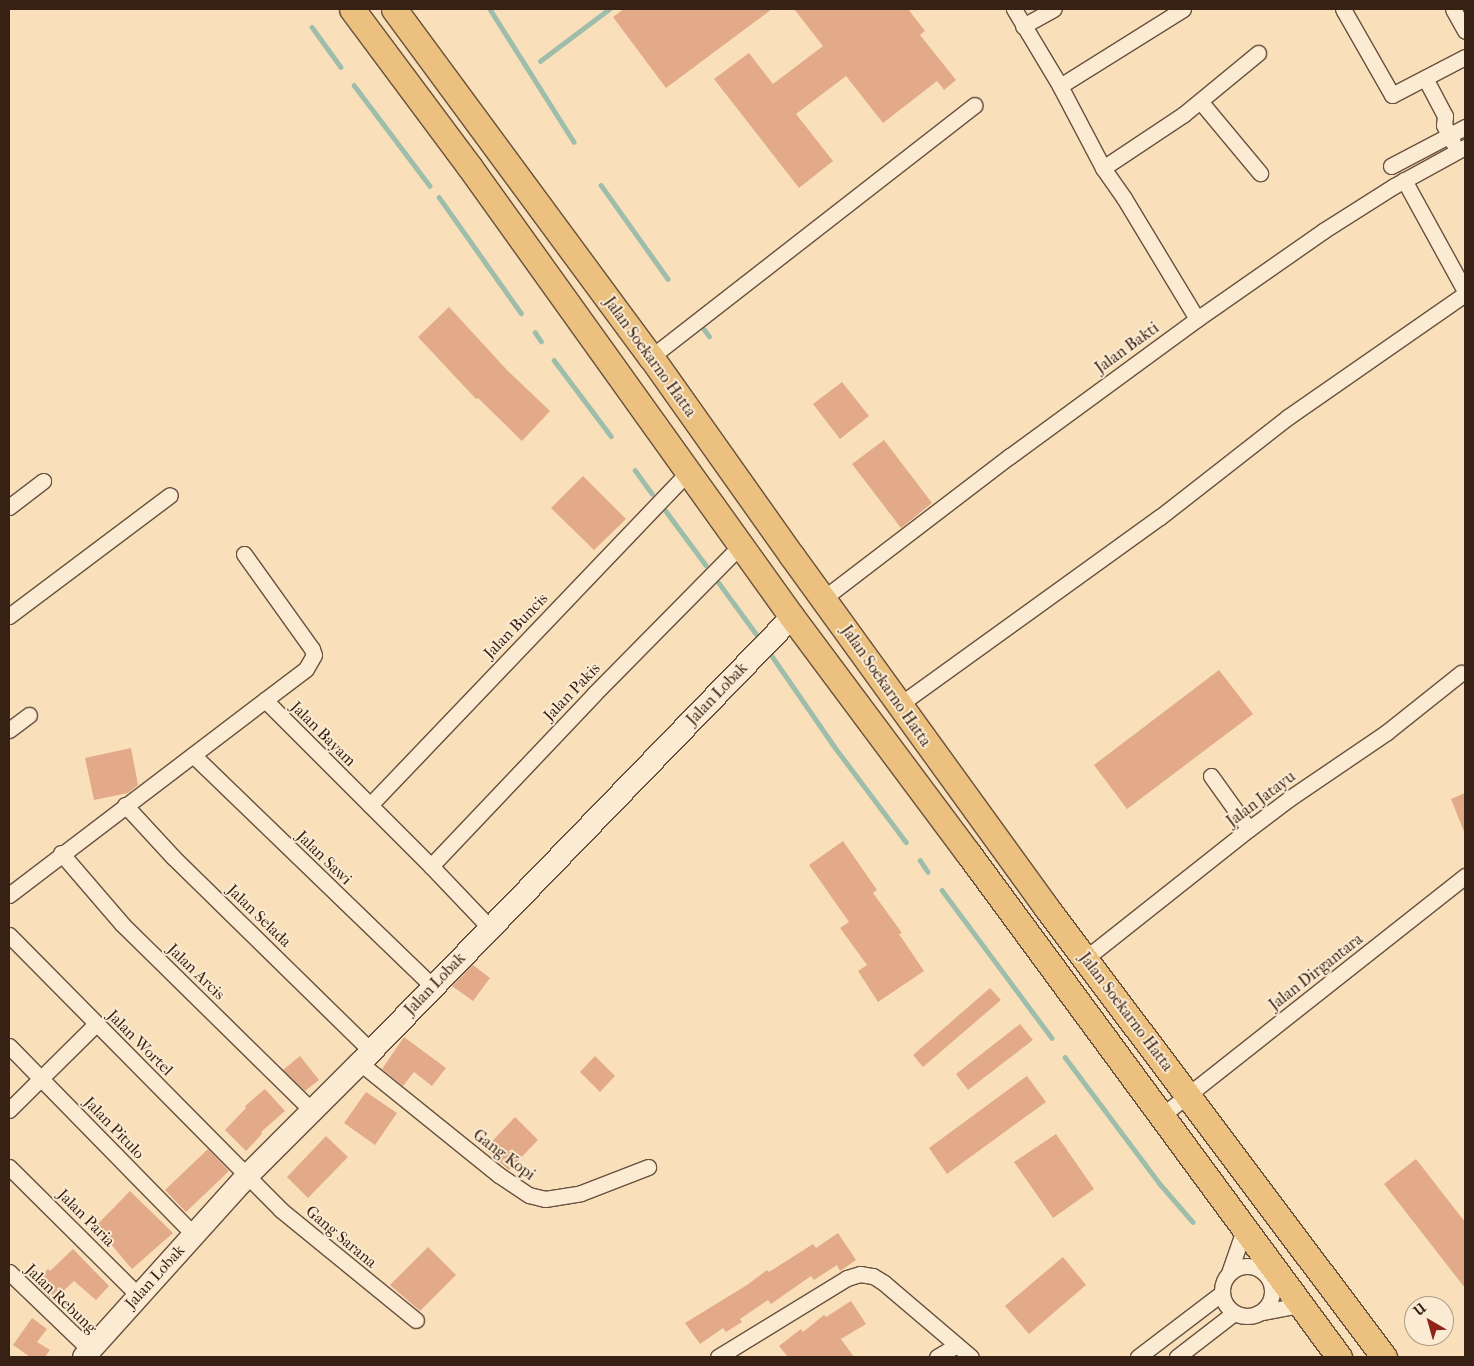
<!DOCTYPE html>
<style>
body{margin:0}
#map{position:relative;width:1474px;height:1366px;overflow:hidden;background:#f9e0bb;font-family:"IM FELL French Canon",serif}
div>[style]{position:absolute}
.stream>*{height:4.5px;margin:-2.25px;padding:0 2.25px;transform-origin:2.25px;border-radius:2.25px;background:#9ebeab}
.building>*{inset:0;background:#e2aa88}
.roads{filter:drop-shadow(1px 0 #68513e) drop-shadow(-1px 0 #68513e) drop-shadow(0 1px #68513e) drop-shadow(0 -1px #68513e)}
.street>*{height:15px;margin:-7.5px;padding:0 7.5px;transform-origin:7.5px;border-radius:7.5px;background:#fbebd3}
.street>.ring{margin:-7.5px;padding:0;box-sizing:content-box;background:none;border:15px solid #fbebd3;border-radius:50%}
.secondary>*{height:22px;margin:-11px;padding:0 11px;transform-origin:11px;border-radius:11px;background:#fbebd3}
.primary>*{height:25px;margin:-12.5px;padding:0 12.5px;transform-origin:12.5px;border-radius:12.5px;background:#ecc07e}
span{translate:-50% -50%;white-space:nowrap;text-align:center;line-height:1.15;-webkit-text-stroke:4px #fbebd3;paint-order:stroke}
.street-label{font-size:16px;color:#372114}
.frame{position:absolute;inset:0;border:10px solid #372114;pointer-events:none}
.north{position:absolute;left:1404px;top:1296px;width:50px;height:50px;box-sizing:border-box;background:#fbebd3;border:1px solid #ad9a87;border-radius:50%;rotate:322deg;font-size:14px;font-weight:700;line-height:20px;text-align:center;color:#372114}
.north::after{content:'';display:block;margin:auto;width:18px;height:22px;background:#8f2418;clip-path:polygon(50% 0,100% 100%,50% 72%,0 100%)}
</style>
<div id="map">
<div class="stream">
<div style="left:490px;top:9px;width:157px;rotate:57.7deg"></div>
<div style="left:312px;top:27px;width:49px;rotate:54.1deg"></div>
<div style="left:540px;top:61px;width:86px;rotate:-37deg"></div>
<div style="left:354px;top:85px;width:126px;rotate:53deg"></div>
<div style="left:601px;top:185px;width:115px;rotate:54.5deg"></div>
<div style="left:439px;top:197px;width:142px;rotate:54.7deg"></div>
<div style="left:704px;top:329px;width:9px;rotate:54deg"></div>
<div style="left:535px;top:332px;width:11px;rotate:56deg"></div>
<div style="left:554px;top:360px;width:95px;rotate:53.1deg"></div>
<div style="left:635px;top:470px;width:29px;rotate:54deg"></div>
<div style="left:666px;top:511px;width:67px;rotate:53.5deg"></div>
<div style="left:719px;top:583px;width:64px;rotate:53.8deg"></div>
<div style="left:772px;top:656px;width:109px;rotate:55.4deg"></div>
<div style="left:834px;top:746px;width:120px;rotate:53.1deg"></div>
<div style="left:920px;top:860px;width:14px;rotate:56deg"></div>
<div style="left:942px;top:890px;width:184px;rotate:53.4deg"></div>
<div style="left:1065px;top:1057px;width:159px;rotate:53.2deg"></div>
<div style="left:1160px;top:1184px;width:50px;rotate:49deg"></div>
</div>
<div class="building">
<div style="clip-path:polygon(624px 9px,772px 9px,666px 88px,613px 17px)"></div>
<div style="clip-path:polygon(794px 9px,908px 9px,925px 31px,920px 35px,956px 80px,944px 90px,937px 81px,883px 123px,846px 76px,796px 114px,833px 161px,799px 188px,714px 79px,749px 53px,773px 84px,823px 46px)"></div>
<div style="clip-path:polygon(449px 307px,507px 370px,550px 411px,522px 441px,478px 398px,476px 399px,418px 337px)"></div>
<div style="clip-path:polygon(842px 382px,869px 416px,840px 439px,813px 404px)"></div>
<div style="clip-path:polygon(884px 440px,932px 503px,901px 528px,852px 464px)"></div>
<div style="clip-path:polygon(583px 476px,626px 519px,594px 550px,551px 508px)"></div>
<div style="clip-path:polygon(1219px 670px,1253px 714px,1127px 809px,1094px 765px)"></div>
<div style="clip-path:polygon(131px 748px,138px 785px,128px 793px,94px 800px,85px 758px)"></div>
<div style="clip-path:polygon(1465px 793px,1465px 834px,1451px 799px)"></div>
<div style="clip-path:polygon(843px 841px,877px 890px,873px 893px,902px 933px,899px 934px,924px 971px,878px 1002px,858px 971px,867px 965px,840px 928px,849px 922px,809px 865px)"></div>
<div style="clip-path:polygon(473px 965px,490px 978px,473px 1001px,452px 986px)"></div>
<div style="clip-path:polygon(990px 988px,1001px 1000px,923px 1067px,913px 1055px)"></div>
<div style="clip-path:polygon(1020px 1024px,1033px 1040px,968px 1090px,956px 1074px)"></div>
<div style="clip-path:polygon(404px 1037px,446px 1068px,432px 1086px,414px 1072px,403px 1086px,382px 1069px)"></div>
<div style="clip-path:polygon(300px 1056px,319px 1080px,305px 1091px,283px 1070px)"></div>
<div style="clip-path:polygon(595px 1056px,615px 1076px,600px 1092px,580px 1072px)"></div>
<div style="clip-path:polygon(1027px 1076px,1046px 1102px,947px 1174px,929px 1148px)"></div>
<div style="clip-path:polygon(265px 1089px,285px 1111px,261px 1132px,262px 1134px,246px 1151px,225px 1130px,246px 1108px,245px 1106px)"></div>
<div style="clip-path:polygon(366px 1092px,397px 1113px,375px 1145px,344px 1123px)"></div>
<div style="clip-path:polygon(515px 1117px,538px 1140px,509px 1170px,485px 1149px)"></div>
<div style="clip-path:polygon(1056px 1134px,1094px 1189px,1053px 1218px,1014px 1162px)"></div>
<div style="clip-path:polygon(326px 1136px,348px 1157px,308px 1198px,287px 1177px)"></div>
<div style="clip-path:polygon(208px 1149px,229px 1171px,186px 1212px,165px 1190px)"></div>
<div style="clip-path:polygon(1416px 1159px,1465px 1222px,1465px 1288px,1384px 1184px)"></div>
<div style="clip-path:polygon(130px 1191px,173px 1233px,132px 1269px,109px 1242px,106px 1245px,92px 1230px)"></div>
<div style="clip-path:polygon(838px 1233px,856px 1260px,840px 1271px,837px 1265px,814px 1280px,811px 1276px,771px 1304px,768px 1300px,740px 1319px,742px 1322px,726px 1332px,723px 1328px,700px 1344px,685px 1323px,747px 1285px,767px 1270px,769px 1272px,813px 1244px,816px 1248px)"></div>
<div style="clip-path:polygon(428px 1247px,456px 1275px,420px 1311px,390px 1285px)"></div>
<div style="clip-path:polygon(73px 1249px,109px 1286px,96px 1300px,74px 1281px,53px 1301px,34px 1282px,48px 1269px,50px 1271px)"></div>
<div style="clip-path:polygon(1063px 1257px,1086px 1285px,1029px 1334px,1005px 1306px)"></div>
<div style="clip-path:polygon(851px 1301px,866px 1324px,841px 1339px,854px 1357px,788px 1357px,779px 1346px,801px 1329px,803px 1332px,824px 1315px,826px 1317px)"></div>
<div style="clip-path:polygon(32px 1318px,47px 1329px,37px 1342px,50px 1350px,45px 1357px,30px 1357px,13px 1345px)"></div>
</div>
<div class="roads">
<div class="street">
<div style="left:1014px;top:9px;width:90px;rotate:59.1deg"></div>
<div style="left:1060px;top:86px;width:93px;rotate:62.3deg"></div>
<div style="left:1103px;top:168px;width:37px;rotate:55deg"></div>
<div style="left:1124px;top:198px;width:141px;rotate:58.9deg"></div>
<div style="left:1343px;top:9px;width:99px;rotate:60.3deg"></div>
<div style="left:1392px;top:95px;width:82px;rotate:-27.5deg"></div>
<div style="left:1453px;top:9px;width:25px;rotate:61deg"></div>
<div style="left:1023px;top:26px;width:35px;rotate:-29deg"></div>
<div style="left:1425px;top:78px;width:43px;rotate:62.2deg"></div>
<div style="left:1445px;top:116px;width:9px;rotate:96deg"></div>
<div style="left:1444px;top:125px;width:20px;rotate:63deg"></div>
<div style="left:1060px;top:86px;width:145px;rotate:-32deg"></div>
<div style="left:1200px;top:101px;width:94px;rotate:50.2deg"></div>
<div style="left:1391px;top:166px;width:84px;rotate:-27.8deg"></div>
<div style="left:1103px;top:168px;width:97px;rotate:-33.7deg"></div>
<div style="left:1184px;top:114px;width:96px;rotate:-39.5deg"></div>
<div style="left:1404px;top:180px;width:127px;rotate:61.2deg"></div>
<div style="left:651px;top:357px;width:410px;rotate:-37.9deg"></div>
<div style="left:9px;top:507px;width:43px;rotate:-37.4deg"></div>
<div style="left:244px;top:554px;width:117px;rotate:54.4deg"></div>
<div style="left:312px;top:649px;width:6px;rotate:72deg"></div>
<div style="left:314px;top:655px;width:16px;rotate:120deg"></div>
<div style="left:306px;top:669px;width:51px;rotate:142.9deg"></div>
<div style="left:265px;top:700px;width:235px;rotate:45deg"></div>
<div style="left:431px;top:866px;width:86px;rotate:46.4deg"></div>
<div style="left:824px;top:598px;width:234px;rotate:-37.4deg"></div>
<div style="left:1010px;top:456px;width:232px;rotate:-36.2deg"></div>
<div style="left:1197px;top:319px;width:154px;rotate:-34.9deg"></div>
<div style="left:1323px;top:231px;width:84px;rotate:-32.4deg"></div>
<div style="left:1394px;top:186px;width:81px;rotate:-28.8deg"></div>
<div style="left:9px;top:616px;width:201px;rotate:-36.9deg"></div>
<div style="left:899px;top:705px;width:322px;rotate:-35.8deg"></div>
<div style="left:1160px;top:517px;width:162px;rotate:-38deg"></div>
<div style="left:1288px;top:417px;width:216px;rotate:-34.8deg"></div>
<div style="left:9px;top:730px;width:25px;rotate:-37deg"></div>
<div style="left:193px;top:755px;width:332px;rotate:44deg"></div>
<div style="left:1211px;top:776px;width:65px;rotate:54.4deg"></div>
<div style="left:125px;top:805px;width:71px;rotate:47.3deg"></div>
<div style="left:173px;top:857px;width:277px;rotate:44.4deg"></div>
<div style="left:370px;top:805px;width:460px;rotate:-46.3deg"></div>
<div style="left:61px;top:853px;width:94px;rotate:49.3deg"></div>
<div style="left:122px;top:924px;width:267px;rotate:44.5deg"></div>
<div style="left:431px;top:866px;width:237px;rotate:-46.5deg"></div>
<div style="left:594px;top:694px;width:208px;rotate:-45.4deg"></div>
<div style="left:9px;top:895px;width:322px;rotate:-37.3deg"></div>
<div style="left:9px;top:935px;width:387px;rotate:45.3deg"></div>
<div style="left:281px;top:1210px;width:174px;rotate:39.2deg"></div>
<div style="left:1086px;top:958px;width:208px;rotate:-38.4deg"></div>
<div style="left:1249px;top:829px;width:51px;rotate:-37.1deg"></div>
<div style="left:1290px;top:798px;width:117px;rotate:-34.2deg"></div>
<div style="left:1387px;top:732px;width:95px;rotate:-38.6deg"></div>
<div style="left:9px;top:1046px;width:264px;rotate:45.6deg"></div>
<div style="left:360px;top:1063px;width:179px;rotate:38.9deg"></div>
<div style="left:499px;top:1175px;width:36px;rotate:34deg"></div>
<div style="left:529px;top:1195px;width:16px;rotate:14deg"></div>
<div style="left:545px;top:1199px;width:36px;rotate:-9deg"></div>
<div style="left:581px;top:1193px;width:72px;rotate:-21.2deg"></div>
<div style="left:9px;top:1110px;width:122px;rotate:-44.7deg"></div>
<div style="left:1160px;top:1117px;width:389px;rotate:-38.3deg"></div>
<div style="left:9px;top:1167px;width:182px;rotate:44.8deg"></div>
<div class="ring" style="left:1222px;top:1266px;width:35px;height:35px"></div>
<div style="left:9px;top:1272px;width:112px;rotate:43.9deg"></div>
<div style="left:1229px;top:1273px;width:46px;rotate:-70.8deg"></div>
<div style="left:1258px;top:1313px;width:43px;rotate:-10.8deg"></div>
<div style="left:718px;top:1357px;width:151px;rotate:-31.5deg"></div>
<div style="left:847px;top:1278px;width:14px;rotate:-17deg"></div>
<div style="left:860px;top:1274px;width:13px;rotate:9deg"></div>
<div style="left:873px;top:1276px;width:13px;rotate:32deg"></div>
<div style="left:884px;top:1283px;width:114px;rotate:40.4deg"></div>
<div style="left:937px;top:1357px;width:23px;rotate:-31deg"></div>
<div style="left:1138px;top:1357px;width:106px;rotate:-37.3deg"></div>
<div style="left:1177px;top:1357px;width:72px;rotate:-37.7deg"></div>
</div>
<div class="secondary">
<div style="left:84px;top:1357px;width:244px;rotate:-48deg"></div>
<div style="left:247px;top:1176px;width:160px;rotate:-45deg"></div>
<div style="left:360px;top:1063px;width:621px;rotate:-45.91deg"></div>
</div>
<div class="primary">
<div style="left:352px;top:9px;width:196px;rotate:53.3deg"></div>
<div style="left:469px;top:166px;width:555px;rotate:54.39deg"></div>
<div style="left:792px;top:617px;width:294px;rotate:53.3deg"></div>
<div style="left:968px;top:853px;width:626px;rotate:53.64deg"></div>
<div style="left:394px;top:9px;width:433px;rotate:53.6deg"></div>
<div style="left:651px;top:357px;width:244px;rotate:54.7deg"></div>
<div style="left:792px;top:556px;width:433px;rotate:54.1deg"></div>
<div style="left:1046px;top:907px;width:563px;rotate:53.09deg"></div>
</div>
</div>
<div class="street-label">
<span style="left:1127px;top:348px;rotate:-36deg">Jalan Bakti</span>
<span style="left:650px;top:357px;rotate:54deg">Jalan Soekarno Hatta</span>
<span style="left:516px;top:626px;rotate:-46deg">Jalan Buncis</span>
<span style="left:886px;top:686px;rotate:55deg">Jalan Soekarno Hatta</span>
<span style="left:572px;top:692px;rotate:-46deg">Jalan Pakis</span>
<span style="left:717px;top:694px;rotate:-46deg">Jalan Lobak</span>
<span style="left:323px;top:734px;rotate:45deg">Jalan Bayam</span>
<span style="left:1261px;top:799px;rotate:-37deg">Jalan Jatayu</span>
<span style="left:324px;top:858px;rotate:44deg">Jalan Sawi</span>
<span style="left:259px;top:916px;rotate:44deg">Jalan Selada</span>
<span style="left:196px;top:972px;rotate:44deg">Jalan Arcis</span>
<span style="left:1316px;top:972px;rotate:-38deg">Jalan Dirgantara</span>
<span style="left:435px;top:984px;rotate:-46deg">Jalan Lobak</span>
<span style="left:1126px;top:1012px;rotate:53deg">Jalan Soekarno Hatta</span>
<span style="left:140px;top:1043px;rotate:45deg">Jalan Wortel</span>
<span style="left:114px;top:1128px;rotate:46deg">Jalan Pitulo</span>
<span style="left:504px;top:1155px;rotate:37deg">Gang Kopi</span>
<span style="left:86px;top:1218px;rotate:45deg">Jalan Paria</span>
<span style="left:341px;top:1237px;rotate:40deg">Gang Sarana</span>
<span style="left:155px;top:1277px;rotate:-48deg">Jalan Lobak</span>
<span style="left:61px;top:1299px;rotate:44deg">Jalan Rebung</span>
</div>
<div class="frame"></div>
<div class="north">U</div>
</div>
